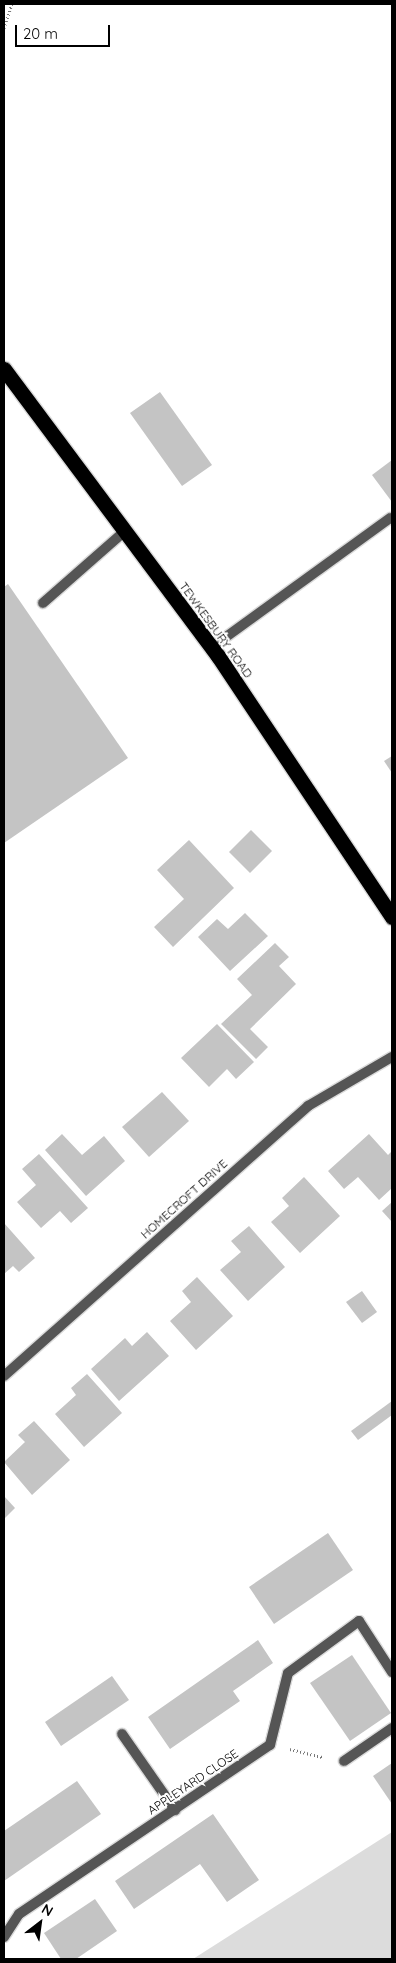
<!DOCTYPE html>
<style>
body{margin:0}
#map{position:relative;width:396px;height:1963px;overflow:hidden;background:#fff;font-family:Quicksand,sans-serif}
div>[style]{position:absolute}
.green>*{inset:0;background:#dcdcdc}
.building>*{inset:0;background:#c4c4c4}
.path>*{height:3px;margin-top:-1.5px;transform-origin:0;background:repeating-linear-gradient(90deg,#777 0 1px,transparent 0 3.5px)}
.roads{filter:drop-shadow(1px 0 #dbdbdb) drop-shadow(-1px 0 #dbdbdb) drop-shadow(0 1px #dbdbdb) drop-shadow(0 -1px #dbdbdb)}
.lane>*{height:10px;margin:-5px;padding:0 5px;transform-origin:5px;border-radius:5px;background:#555}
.street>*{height:10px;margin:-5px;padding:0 5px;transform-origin:5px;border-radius:5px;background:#555}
.highway>*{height:15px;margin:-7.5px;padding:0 7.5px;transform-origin:7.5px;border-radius:7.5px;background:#000}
span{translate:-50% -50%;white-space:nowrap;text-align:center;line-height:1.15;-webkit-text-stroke:4px #fff;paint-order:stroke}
.street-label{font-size:12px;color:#000}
.frame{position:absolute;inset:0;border:5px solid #000;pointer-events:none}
.north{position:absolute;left:15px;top:1898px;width:50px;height:50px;-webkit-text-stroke:4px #fff;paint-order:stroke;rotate:30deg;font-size:14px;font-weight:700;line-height:20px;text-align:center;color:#000}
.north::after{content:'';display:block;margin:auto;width:18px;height:22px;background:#000;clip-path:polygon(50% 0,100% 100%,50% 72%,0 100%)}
.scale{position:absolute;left:15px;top:25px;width:95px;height:22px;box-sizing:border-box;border:2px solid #000;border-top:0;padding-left:6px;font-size:15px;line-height:18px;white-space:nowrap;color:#000;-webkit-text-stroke:4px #fff;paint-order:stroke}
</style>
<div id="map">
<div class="green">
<div style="clip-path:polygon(392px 1832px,392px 1959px,193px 1959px)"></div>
</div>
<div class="building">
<div style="clip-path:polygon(160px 392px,212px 465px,182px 486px,130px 413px)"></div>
<div style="clip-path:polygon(392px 460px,392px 502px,372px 475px)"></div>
<div style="clip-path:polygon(8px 584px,128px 758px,4px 843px,4px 587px)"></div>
<div style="clip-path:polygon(392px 756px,392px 773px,384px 761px)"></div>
<div style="clip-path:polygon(251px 830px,272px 851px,250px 873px,229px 852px)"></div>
<div style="clip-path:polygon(189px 840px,234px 888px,173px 947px,154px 927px,184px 899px,157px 870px)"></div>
<div style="clip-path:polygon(245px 913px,268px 936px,230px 971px,198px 937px,217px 919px,228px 929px)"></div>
<div style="clip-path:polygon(275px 943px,289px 957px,279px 966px,296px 984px,250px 1029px,268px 1047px,256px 1059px,221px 1024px,252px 995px,237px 979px)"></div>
<div style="clip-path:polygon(217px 1024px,254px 1062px,236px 1079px,227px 1069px,209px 1087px,181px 1058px)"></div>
<div style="clip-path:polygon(162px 1092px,189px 1121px,149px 1157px,122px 1127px)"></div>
<div style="clip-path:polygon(62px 1134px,82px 1155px,104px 1136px,125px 1161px,86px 1196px,45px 1150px)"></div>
<div style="clip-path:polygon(369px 1134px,388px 1155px,392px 1151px,392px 1188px,379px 1200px,358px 1177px,344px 1189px,328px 1171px)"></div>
<div style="clip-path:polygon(39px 1154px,88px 1208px,71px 1223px,60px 1211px,41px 1228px,17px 1202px,36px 1185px,22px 1169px)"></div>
<div style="clip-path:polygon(304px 1177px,340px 1216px,300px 1253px,271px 1222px,289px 1206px,282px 1198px)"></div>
<div style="clip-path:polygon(392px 1202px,392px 1222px,382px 1211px)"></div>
<div style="clip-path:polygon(4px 1223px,35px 1258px,19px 1272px,13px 1266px,4px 1274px)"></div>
<div style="clip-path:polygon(249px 1226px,285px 1267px,248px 1301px,220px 1270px,241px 1252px,231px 1241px)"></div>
<div style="clip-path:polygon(197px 1277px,233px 1316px,196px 1350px,170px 1321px,191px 1302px,182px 1291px)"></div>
<div style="clip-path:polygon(362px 1291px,377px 1312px,362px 1323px,346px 1302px)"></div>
<div style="clip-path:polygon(147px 1332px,169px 1356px,119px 1401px,91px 1369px,125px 1338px,132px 1346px)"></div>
<div style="clip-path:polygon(87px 1374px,122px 1413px,84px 1447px,55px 1414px,76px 1395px,71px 1388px)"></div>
<div style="clip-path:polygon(392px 1401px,392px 1415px,358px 1440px,351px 1431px)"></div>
<div style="clip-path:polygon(34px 1421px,70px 1460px,32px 1495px,4px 1462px,25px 1442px,18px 1435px)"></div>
<div style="clip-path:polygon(4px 1496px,15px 1508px,4px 1519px)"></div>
<div style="clip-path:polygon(328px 1533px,353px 1570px,274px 1624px,249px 1587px)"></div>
<div style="clip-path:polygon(258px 1640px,273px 1663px,233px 1691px,240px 1701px,170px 1749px,148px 1717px)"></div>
<div style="clip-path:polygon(352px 1655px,391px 1713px,350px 1741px,310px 1683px)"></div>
<div style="clip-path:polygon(112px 1676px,129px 1700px,61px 1746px,45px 1722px)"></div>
<div style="clip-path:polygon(392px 1763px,392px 1804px,373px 1776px)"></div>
<div style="clip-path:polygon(77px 1781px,101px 1814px,4px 1881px,4px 1831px)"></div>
<div style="clip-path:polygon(213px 1814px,259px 1880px,227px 1902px,200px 1864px,134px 1909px,115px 1881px)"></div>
<div style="clip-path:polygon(95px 1899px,117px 1931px,76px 1959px,61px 1959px,44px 1933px)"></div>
</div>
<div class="path">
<div style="left:4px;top:28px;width:25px;rotate:-72deg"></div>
<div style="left:290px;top:1749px;width:34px;rotate:14deg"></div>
</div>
<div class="roads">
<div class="lane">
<div style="left:43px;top:603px;width:109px;rotate:-41.3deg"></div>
<div style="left:212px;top:647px;width:220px;rotate:-35.9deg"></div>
<div style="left:122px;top:1734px;width:93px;rotate:55.1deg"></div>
</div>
<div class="street">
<div style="left:4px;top:1376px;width:407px;rotate:-41.6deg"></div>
<div style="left:308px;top:1106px;width:97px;rotate:-30.3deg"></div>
<div style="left:344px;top:1761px;width:58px;rotate:-34.5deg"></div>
<div style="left:4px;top:1937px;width:27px;rotate:-57deg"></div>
<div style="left:19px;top:1914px;width:303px;rotate:-34deg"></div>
<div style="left:270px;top:1745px;width:74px;rotate:-76deg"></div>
<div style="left:288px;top:1673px;width:88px;rotate:-36.2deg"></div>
<div style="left:359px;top:1621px;width:61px;rotate:57.1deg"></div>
</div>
<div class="highway">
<div style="left:4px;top:369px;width:358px;rotate:53.3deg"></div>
<div style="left:218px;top:656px;width:314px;rotate:56.3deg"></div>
</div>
</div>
<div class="street-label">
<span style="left:216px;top:630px;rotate:54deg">TEWKESBURY ROAD</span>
<span style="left:184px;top:1199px;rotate:-42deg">HOMECROFT DRIVE</span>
<span style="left:193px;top:1782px;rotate:-34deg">APPLEYARD CLOSE</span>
</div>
<div class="frame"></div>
<div class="north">N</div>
<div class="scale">20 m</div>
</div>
